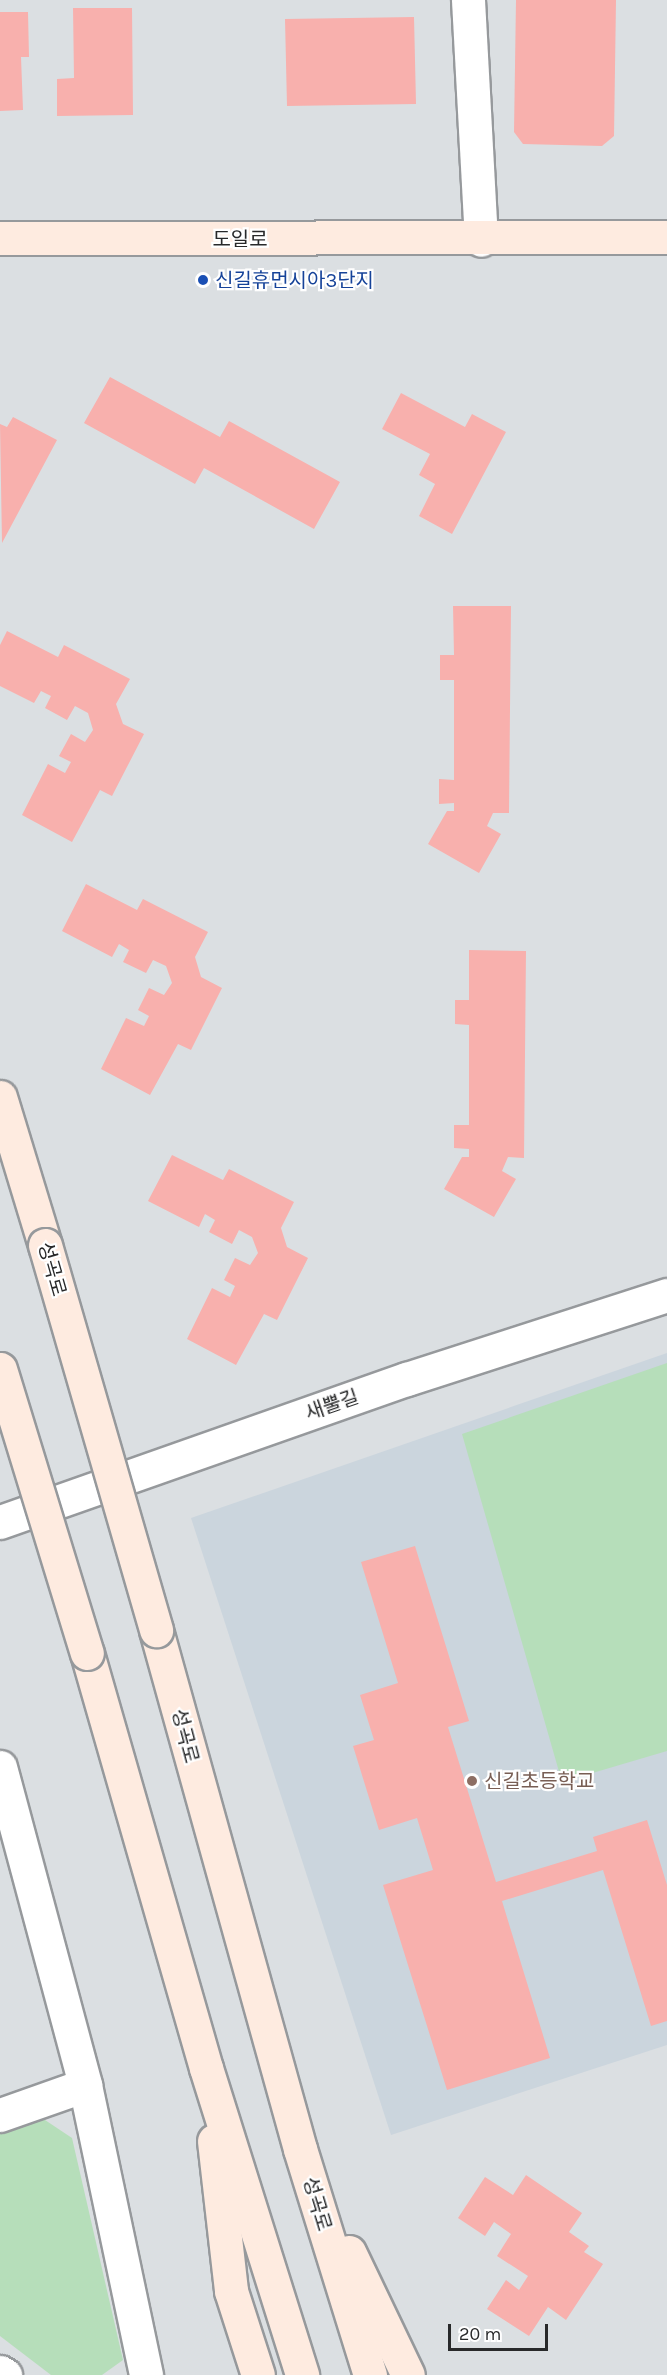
<!DOCTYPE html>
<meta charset="utf-8">
<style>
body{margin:0}
#map{position:relative;width:667px;height:2375px;overflow:hidden;background:#dbdfe2;font-family:Karla,"Noto Sans KR",sans-serif}
div>[style]{position:absolute}
.built>*{inset:0;background:#cbd5dd}
.green>*{inset:0;background:#b6deba}
.building>*{inset:0;background:#f8b0ad}
.roads{filter:drop-shadow(2px 0 #96999c) drop-shadow(-2px 0 #96999c) drop-shadow(0 2px #96999c) drop-shadow(0 -2px #96999c)}
.minor>*{height:33px;margin:-16.5px;padding:0 16.5px;transform-origin:16.5px;border-radius:16.5px;background:#fff}
.tertiary>*{height:33px;margin:-16.5px;padding:0 16.5px;transform-origin:16.5px;border-radius:16.5px;background:#fff}
.secondary>*{height:33px;margin:-16.5px;padding:0 16.5px;transform-origin:16.5px;border-radius:16.5px;background:#feebe0}
.bridges{filter:drop-shadow(2px 0 #96999c) drop-shadow(-2px 0 #96999c) drop-shadow(0 2px #96999c) drop-shadow(0 -2px #96999c)}
.secondary-bridge>*{height:33px;margin:-16.5px;padding:0 16.5px;transform-origin:16.5px;border-radius:16.5px;background:#feebe0}
.dots>*{width:16px;height:16px;translate:-50% -50%;box-sizing:border-box;border:3px solid #fff;border-radius:50%}
span{translate:-50% -50%;white-space:nowrap;text-align:center;line-height:1.15;-webkit-text-stroke:4.5px #fff;paint-order:stroke}
.street-label{font-size:20px;color:#28292a}
.transit-label{font-size:20px;color:#164399}
.left{translate:0 -50%;text-align:left}
.education-label{font-size:20px;color:#785e54}
.scale{position:absolute;left:448px;top:2324px;width:100px;height:27px;box-sizing:border-box;border:3px solid #28292a;border-top:0;padding-left:8px;font-size:18px;line-height:21px;white-space:nowrap;color:#28292a;-webkit-text-stroke:4px #fff;paint-order:stroke}
</style>
<div id="map">
<div class="built">
<div style="clip-path:polygon(667px 1353px,667px 2045px,391px 2135px,191px 1518px)"></div>
</div>
<div class="green">
<div style="clip-path:polygon(667px 1363px,667px 1751px,562px 1782px,462px 1434px)"></div>
<div style="clip-path:polygon(39px 2116px,72px 2138px,123px 2360px,102px 2375px,51px 2375px,0 2336px,0 2131px)"></div>
</div>
<div class="building">
<div style="clip-path:polygon(516px 0,616px 0,614px 136px,602px 146px,523px 144px,514px 132px)"></div>
<div style="clip-path:polygon(73px 8px,132px 8px,133px 115px,57px 116px,57px 79px,74px 78px)"></div>
<div style="clip-path:polygon(0 12px,28px 12px,29px 57px,21px 57px,23px 110px,0 111px)"></div>
<div style="clip-path:polygon(414px 17px,416px 104px,287px 106px,285px 19px)"></div>
<div style="clip-path:polygon(110px 377px,220px 437px,229px 421px,340px 482px,314px 529px,204px 468px,195px 484px,84px 423px)"></div>
<div style="clip-path:polygon(401px 393px,465px 427px,472px 414px,506px 432px,452px 534px,419px 516px,435px 484px,419px 475px,430px 454px,382px 429px)"></div>
<div style="clip-path:polygon(13px 417px,57px 440px,2px 543px,0 424px,7px 427px)"></div>
<div style="clip-path:polygon(453px 606px,511px 606px,509px 813px,493px 813px,487px 826px,501px 834px,479px 873px,428px 844px,447px 811px,454px 811px,454px 803px,439px 804px,439px 779px,454px 780px,454px 680px,440px 680px,440px 655px,454px 655px)"></div>
<div style="clip-path:polygon(7px 631px,58px 657px,64px 645px,130px 679px,116px 704px,123px 724px,144px 734px,112px 796px,100px 790px,72px 842px,22px 815px,48px 764px,65px 773px,71px 762px,59px 756px,71px 734px,85px 742px,93px 730px,88px 713px,75px 706px,67px 720px,45px 708px,51px 696px,41px 691px,34px 703px,0 686px,0 645px)"></div>
<div style="clip-path:polygon(86px 884px,137px 910px,143px 899px,208px 932px,195px 957px,201px 977px,222px 988px,191px 1050px,178px 1044px,150px 1095px,101px 1069px,126px 1018px,144px 1026px,149px 1016px,138px 1010px,149px 988px,164px 995px,172px 983px,166px 966px,153px 960px,146px 973px,123px 962px,129px 950px,119px 944px,112px 957px,62px 931px)"></div>
<div style="clip-path:polygon(469px 950px,526px 951px,524px 1158px,508px 1157px,502px 1171px,516px 1179px,494px 1217px,444px 1189px,462px 1157px,469px 1157px,469px 1149px,454px 1148px,454px 1125px,469px 1125px,469px 1025px,455px 1024px,455px 1000px,469px 1000px)"></div>
<div style="clip-path:polygon(172px 1155px,223px 1180px,229px 1169px,294px 1202px,281px 1228px,287px 1247px,308px 1258px,277px 1320px,264px 1314px,236px 1365px,187px 1339px,212px 1288px,230px 1297px,235px 1286px,224px 1280px,235px 1258px,250px 1265px,258px 1253px,252px 1237px,239px 1230px,232px 1244px,209px 1232px,215px 1220px,205px 1214px,199px 1227px,148px 1201px)"></div>
<div style="clip-path:polygon(415px 1546px,469px 1721px,448px 1727px,496px 1882px,597px 1851px,593px 1837px,647px 1820px,667px 1885px,667px 2021px,651px 2026px,603px 1870px,502px 1901px,550px 2058px,447px 2090px,383px 1885px,433px 1870px,417px 1818px,379px 1830px,353px 1746px,374px 1740px,360px 1695px,398px 1683px,361px 1562px)"></div>
<div style="clip-path:polygon(526px 2175px,582px 2213px,569px 2232px,589px 2246px,584px 2252px,603px 2264px,566px 2320px,548px 2307px,529px 2336px,487px 2309px,506px 2280px,519px 2290px,528px 2276px,497px 2256px,511px 2234px,494px 2222px,485px 2236px,458px 2218px,485px 2177px,513px 2195px)"></div>
</div>
<div class="roads">
<div class="minor">
<div style="left:468px;top:0;width:240px;rotate:86.9deg"></div>
<div style="left:0;top:1767px;width:329px;rotate:75deg"></div>
<div style="left:85px;top:2085px;width:296px;rotate:78.1deg"></div>
<div style="left:0;top:2115px;width:90px;rotate:-19.4deg"></div>
<div style="left:0;top:2372px;width:6px;rotate:31deg"></div>
</div>
<div class="tertiary">
<div style="left:0;top:1522px;width:431px;rotate:-19.4deg"></div>
<div style="left:407px;top:1379px;width:273px;rotate:-17.9deg"></div>
</div>
<div class="secondary">
<div style="left:0;top:238px;width:667px;rotate:-0.09deg"></div>
<div style="left:0;top:1097px;width:155px;rotate:73.1deg"></div>
<div style="left:156px;top:1630px;width:539px;rotate:74.49deg"></div>
<div style="left:300px;top:2149px;width:237px;rotate:72.8deg"></div>
<div style="left:87px;top:1653px;width:432px;rotate:74deg"></div>
<div style="left:206px;top:2068px;width:322px;rotate:72.6deg"></div>
<div style="left:214px;top:2141px;width:151px;rotate:83.5deg"></div>
<div style="left:231px;top:2291px;width:88px;rotate:72.2deg"></div>
<div style="left:349px;top:2252px;width:136px;rotate:64.4deg"></div>
</div>
</div>
<div class="bridges">
<div class="secondary-bridge">
<div style="left:45px;top:1245px;width:401px;rotate:73.9deg"></div>
<div style="left:0;top:1369px;width:297px;rotate:73deg"></div>
</div>
</div>
<div class="dots">
<div style="left:203px;top:280px;background:#1a4fb4"></div>
<div style="left:472px;top:1781px;background:#8d6e63"></div>
</div>
<div class="street-label">
<span style="left:240px;top:239px">도일로</span>
<span style="left:52px;top:1269px;rotate:74deg">성곡로</span>
<span style="left:332px;top:1405px;rotate:-19deg">새뿔길</span>
<span style="left:185px;top:1736px;rotate:75deg">성곡로</span>
<span style="left:317px;top:2204px;rotate:73deg">성곡로</span>
</div>
<div class="transit-label">
<span class="left" style="left:215px;top:280px">신길휴먼시아3단지</span>
</div>
<div class="education-label">
<span class="left" style="left:484px;top:1781px">신길초등학교</span>
</div>
<div class="scale">20 m</div>
</div>
